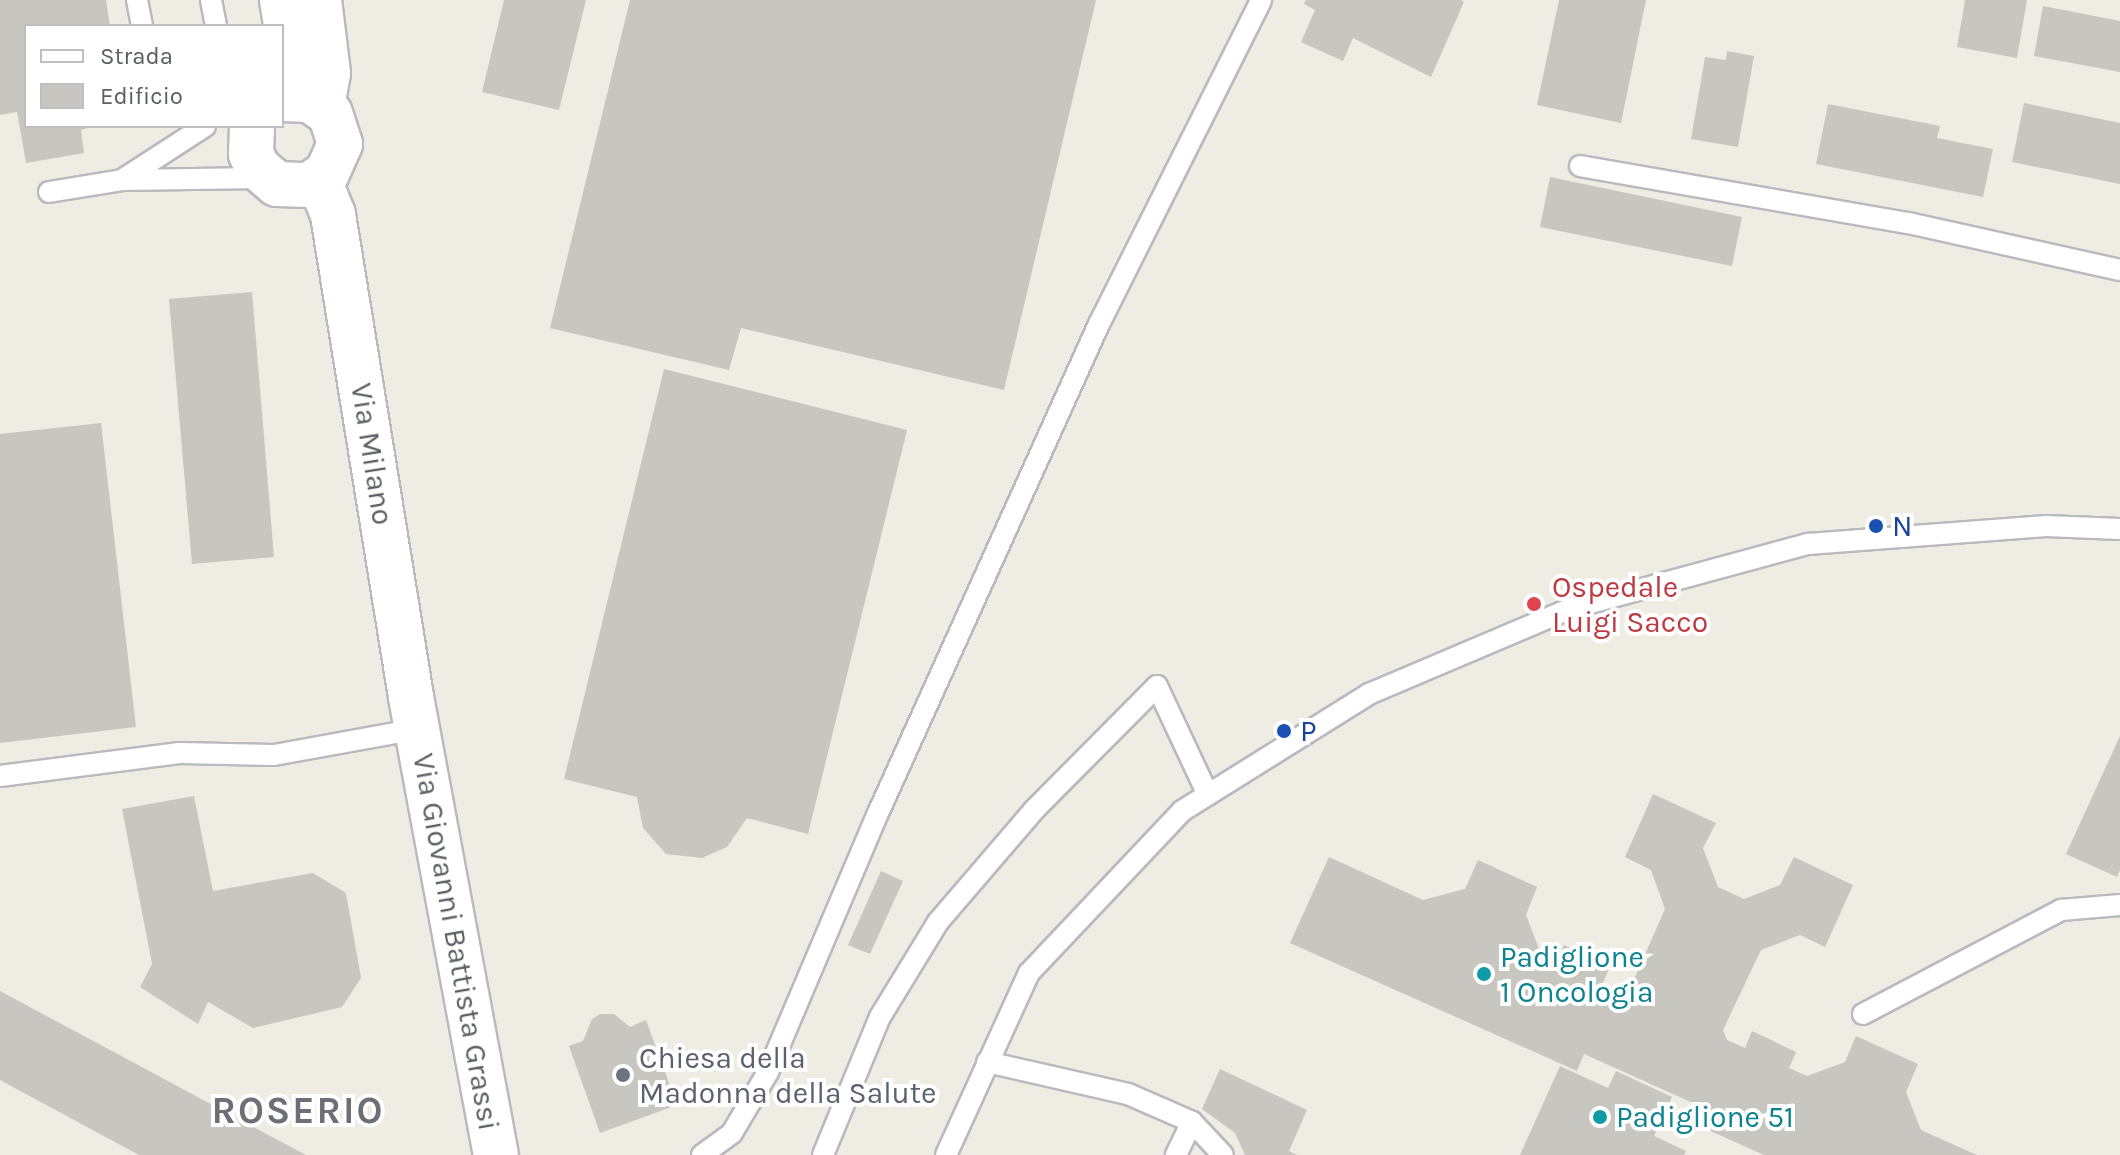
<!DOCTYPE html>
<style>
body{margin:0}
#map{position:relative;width:2120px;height:1155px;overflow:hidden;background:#eeece3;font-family:Karla,sans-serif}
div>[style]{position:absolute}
.building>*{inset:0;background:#c8c6c0}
.roads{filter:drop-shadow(2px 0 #b8babf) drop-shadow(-2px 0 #b8babf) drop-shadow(0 2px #b8babf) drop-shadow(0 -2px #b8babf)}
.lane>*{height:20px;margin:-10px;padding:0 10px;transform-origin:10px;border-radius:10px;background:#fff}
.secondary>*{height:44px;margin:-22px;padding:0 22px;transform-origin:22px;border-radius:22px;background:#fff}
.dots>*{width:22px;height:22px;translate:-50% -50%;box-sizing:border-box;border:4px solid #fff;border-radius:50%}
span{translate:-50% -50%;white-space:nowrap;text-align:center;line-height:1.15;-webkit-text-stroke:8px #fff;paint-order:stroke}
.street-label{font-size:30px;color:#5b5e64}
.transit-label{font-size:30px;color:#164399}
.left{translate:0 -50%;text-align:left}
.health-label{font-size:30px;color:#be3a42}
.culture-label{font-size:30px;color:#0d838f}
.worship-label{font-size:30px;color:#5b616d}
.district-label{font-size:38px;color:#6c7076;font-weight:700;letter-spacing:2px}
.legend{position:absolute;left:24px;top:24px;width:260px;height:104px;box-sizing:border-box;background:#fff;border:2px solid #bdbfc1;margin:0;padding:10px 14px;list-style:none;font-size:24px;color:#5b5e64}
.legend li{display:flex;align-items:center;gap:16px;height:40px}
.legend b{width:40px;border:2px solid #bdbfc1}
</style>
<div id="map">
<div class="building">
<div style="clip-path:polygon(0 0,106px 0,110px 26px,26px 26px,26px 126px,95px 126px,81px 130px,84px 153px,26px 163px,17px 112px,0 115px)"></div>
<div style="clip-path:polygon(504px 0,586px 0,559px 110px,482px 92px)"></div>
<div style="clip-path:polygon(630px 0,1096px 0,1004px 390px,741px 328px,729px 370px,550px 328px)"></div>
<div style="clip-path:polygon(1306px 0,1461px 0,1464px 2px,1431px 77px,1353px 38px,1343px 61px,1301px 42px,1315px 10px,1304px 4px)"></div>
<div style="clip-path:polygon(1559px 0,1646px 0,1621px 123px,1537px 105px)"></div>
<div style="clip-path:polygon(1965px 0,2027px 0,2017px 58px,1957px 47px)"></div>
<div style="clip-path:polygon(2043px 6px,2120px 21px,2120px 72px,2034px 56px)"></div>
<div style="clip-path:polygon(1727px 51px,1754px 56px,1738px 147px,1691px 139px,1705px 57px,1726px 60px)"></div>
<div style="clip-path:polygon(2024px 103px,2120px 123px,2120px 184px,2012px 162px)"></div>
<div style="clip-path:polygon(1828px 104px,1940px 126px,1937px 138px,1993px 149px,1983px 197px,1816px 164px)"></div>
<div style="clip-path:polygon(1550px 177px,1742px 217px,1732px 266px,1540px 227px)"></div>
<div style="clip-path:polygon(252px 292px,274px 557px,192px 564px,169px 299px)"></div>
<div style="clip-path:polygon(664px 369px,907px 430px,808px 834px,747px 818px,727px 847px,702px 858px,666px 854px,643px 828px,637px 797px,564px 779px)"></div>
<div style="clip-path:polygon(101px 423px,136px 727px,0 743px,0 434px)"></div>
<div style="clip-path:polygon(2120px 736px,2120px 870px,2117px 877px,2066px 854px)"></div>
<div style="clip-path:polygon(1653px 794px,1716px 823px,1703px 848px,1718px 887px,1744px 899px,1780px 885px,1794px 857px,1853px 885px,1825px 947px,1800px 935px,1761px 950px,1723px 1030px,1727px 1040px,1745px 1048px,1752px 1031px,1796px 1052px,1789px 1068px,1807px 1076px,1845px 1062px,1856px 1036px,1918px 1064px,1906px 1092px,1921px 1130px,1977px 1155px,1764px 1155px,1697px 1125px,1704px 1108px,1584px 1054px,1577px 1071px,1290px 943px,1329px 857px,1423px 900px,1465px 889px,1478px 860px,1537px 887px,1526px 915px,1541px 954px,1556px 961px,1564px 945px,1610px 966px,1603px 983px,1618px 990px,1631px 986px,1665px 909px,1651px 870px,1625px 857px)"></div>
<div style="clip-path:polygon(194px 796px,213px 891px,313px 873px,346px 893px,361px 978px,342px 1007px,253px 1028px,208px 1002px,198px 1024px,140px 987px,152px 964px,122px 809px)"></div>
<div style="clip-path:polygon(881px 871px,903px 881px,870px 954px,848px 945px)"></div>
<div style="clip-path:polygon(0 991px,306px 1155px,139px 1155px,0 1080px)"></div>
<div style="clip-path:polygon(600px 1014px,614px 1014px,630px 1027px,646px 1020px,677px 1105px,600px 1133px,569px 1046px,583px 1041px,592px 1019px)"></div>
<div style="clip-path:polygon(1560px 1066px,1608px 1088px,1616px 1071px,1672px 1097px,1654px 1136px,1686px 1151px,1684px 1155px,1520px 1155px)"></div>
<div style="clip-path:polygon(1220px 1069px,1307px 1110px,1289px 1151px,1297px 1155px,1245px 1155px,1235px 1133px,1202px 1109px)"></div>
</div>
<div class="roads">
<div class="lane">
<div style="left:137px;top:0;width:26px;rotate:79deg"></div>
<div style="left:211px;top:0;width:26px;rotate:79deg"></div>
<div style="left:1580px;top:166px;width:333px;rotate:9.9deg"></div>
<div style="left:1908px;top:223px;width:217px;rotate:12.5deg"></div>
<div style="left:122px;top:180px;width:140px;rotate:-0.8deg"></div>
<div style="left:49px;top:192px;width:74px;rotate:-9.3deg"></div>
<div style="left:122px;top:180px;width:99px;rotate:-33deg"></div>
<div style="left:0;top:776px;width:181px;rotate:-7.3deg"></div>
<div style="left:180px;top:753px;width:94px;rotate:1.2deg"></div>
<div style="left:274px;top:755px;width:145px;rotate:-10.3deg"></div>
<div style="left:1863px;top:1014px;width:224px;rotate:-27.7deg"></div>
<div style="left:2061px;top:910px;width:59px;rotate:-4.8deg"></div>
<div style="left:987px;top:1062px;width:145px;rotate:12.8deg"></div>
<div style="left:1128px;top:1094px;width:70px;rotate:23.6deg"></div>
<div style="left:1192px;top:1122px;width:37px;rotate:116deg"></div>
<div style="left:1192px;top:1122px;width:45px;rotate:46.8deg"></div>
<div style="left:702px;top:1155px;width:37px;rotate:-36deg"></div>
<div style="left:732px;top:1133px;width:71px;rotate:-59.5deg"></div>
<div style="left:768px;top:1072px;width:284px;rotate:-67deg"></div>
<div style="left:879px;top:811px;width:534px;rotate:-65.69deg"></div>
<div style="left:1099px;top:324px;width:362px;rotate:-63.4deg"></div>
<div style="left:823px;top:1155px;width:149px;rotate:-67.6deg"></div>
<div style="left:880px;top:1017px;width:111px;rotate:-58.6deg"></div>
<div style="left:938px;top:922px;width:146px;rotate:-49.4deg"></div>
<div style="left:1033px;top:811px;width:176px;rotate:-45.2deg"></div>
<div style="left:1157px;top:686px;width:120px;rotate:64.9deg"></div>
<div style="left:946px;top:1155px;width:200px;rotate:-65.5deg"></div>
<div style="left:1029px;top:973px;width:223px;rotate:-46.6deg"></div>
<div style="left:1182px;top:811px;width:221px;rotate:-32deg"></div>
<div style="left:1369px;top:694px;width:220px;rotate:-23deg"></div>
<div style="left:1572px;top:608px;width:245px;rotate:-15.2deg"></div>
<div style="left:1808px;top:544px;width:239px;rotate:-4.3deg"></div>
<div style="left:2046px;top:526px;width:74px;rotate:2.3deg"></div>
</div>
<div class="secondary">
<div style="left:319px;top:0;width:74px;rotate:83deg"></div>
<div style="left:328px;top:73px;width:34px;rotate:100deg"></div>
<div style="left:282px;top:86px;width:44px;rotate:-80.8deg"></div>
<div style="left:289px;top:43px;width:44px;rotate:-99.2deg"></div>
<div style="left:252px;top:126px;width:28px;rotate:92deg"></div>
<div style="left:251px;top:154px;width:16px;rotate:63deg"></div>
<div style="left:258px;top:168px;width:25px;rotate:40deg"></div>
<div style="left:277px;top:184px;width:32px;rotate:2deg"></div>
<div style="left:309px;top:185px;width:22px;rotate:-34deg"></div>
<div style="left:327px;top:173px;width:32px;rotate:-66deg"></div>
<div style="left:340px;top:144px;width:32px;rotate:-108deg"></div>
<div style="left:330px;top:114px;width:24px;rotate:-145deg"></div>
<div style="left:310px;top:100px;width:28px;rotate:-178deg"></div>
<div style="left:319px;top:180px;width:38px;rotate:68deg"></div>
<div style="left:333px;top:215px;width:488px;rotate:80.8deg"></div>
<div style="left:411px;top:697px;width:466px;rotate:79.5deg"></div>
</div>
</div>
<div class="dots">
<div style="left:1876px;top:526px;background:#1a4fb4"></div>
<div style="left:1534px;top:604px;background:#e0444e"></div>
<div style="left:1284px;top:731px;background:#1a4fb4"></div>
<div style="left:1484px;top:974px;background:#0f9aa8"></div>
<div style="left:623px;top:1075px;background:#6b7280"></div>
<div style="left:1600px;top:1117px;background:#0f9aa8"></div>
</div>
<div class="street-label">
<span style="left:372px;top:454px;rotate:81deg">Via Milano</span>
<span style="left:456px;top:942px;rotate:80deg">Via Giovanni Battista Grassi</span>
</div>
<div class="transit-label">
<span class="left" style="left:1892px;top:526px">N</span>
<span class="left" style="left:1300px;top:731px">P</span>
</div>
<div class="health-label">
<span class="left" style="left:1552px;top:604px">Ospedale<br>Luigi Sacco</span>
</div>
<div class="culture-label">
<span class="left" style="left:1500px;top:974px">Padiglione<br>1 Oncologia</span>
<span class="left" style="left:1616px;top:1117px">Padiglione 51</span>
</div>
<div class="worship-label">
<span class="left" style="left:639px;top:1075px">Chiesa della<br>Madonna della Salute</span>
</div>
<div class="district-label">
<span style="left:298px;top:1111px">ROSERIO</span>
</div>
<ul class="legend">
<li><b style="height:10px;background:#fff"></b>Strada</li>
<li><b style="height:22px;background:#c8c6c0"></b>Edificio</li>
</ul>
</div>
